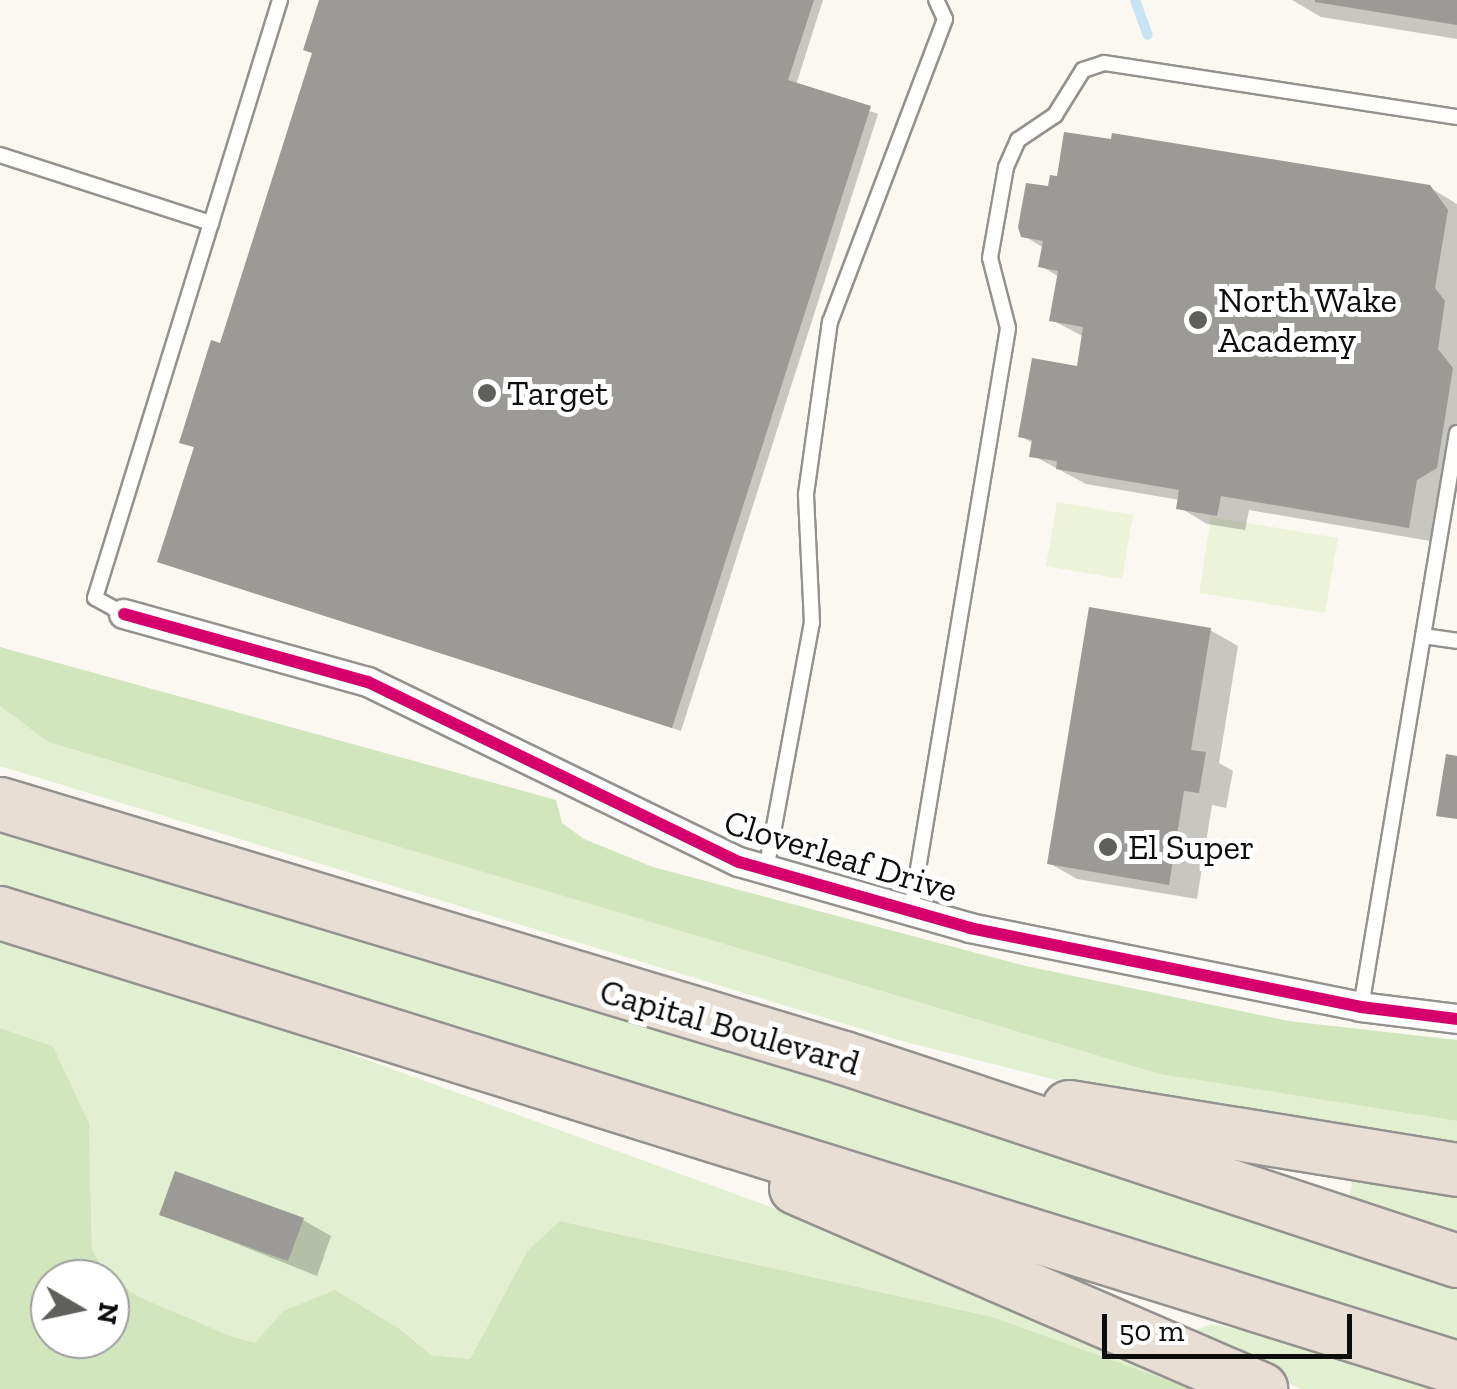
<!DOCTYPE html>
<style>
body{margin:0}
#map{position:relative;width:1457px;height:1389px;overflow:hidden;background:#faf8f0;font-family:"Zilla Slab",serif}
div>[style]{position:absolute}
.green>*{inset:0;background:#e2efd0}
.forest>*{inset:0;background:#d2e6be}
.pitch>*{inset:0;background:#ecf3d9}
.shadow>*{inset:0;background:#0003}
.stream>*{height:10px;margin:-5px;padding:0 5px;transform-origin:5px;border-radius:5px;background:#c7e3f4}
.building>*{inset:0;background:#9c9a96}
.roads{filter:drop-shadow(2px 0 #93928f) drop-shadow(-2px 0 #93928f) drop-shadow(0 2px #93928f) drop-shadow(0 -2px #93928f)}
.lane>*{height:14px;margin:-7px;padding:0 7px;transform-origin:7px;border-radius:7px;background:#fefefd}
.street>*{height:28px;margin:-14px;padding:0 14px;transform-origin:14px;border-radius:14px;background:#fefefd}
.highway>*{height:52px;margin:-26px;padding:0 26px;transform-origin:26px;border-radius:26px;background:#e9ded4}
.cycleway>*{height:12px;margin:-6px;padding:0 6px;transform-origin:6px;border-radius:6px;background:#d6006c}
.dots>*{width:28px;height:28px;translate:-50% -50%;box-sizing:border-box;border:5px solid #fff;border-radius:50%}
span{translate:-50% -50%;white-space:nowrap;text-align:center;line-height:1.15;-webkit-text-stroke:10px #fff;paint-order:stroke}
.poi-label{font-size:35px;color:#0c0c0c}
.left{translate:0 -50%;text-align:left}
.street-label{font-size:35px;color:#0c0c0c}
.north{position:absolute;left:30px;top:1259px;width:100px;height:100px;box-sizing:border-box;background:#fff;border:2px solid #9e9e9e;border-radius:50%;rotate:99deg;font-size:28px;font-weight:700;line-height:40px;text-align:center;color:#0c0c0c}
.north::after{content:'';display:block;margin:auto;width:35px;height:45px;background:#5f5f5c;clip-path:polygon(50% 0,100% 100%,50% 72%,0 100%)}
.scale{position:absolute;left:1102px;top:1314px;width:250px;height:45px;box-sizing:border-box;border:5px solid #0c0c0c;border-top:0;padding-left:12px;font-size:30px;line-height:35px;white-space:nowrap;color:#0c0c0c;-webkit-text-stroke:8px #fff;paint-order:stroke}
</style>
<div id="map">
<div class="green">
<div style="clip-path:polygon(0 706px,48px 742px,1159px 1074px,1457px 1121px,1457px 1157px,1179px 1111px,898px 1040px,0 766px)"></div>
<div style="clip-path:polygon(0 823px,1457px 1280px,1457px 1345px,0 890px)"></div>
<div style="clip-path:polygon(0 938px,227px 1009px,1021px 1298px,1233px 1389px,1192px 1389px,993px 1317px,561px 1221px,528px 1250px,470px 1359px,431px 1355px,403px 1330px,283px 1311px,254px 1344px,233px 1337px,137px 1296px,106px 1272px,92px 1250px,89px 1123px,53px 1046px,0 1028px)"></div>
<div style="clip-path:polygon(1354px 1175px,1457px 1187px,1457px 1233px,1348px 1200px)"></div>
<div style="clip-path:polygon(1212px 1324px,1366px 1357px,1457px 1389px,1301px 1389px,1205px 1346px,1195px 1330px)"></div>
</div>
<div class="forest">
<div style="clip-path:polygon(0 647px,556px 800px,562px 823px,584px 839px,653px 867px,1026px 966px,1289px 1021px,1457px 1040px,1457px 1121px,1159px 1074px,48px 742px,0 706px)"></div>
<div style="clip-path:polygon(evenodd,0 1028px,53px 1046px,89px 1123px,92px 1250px,106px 1272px,137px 1296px,233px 1337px,255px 1343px,283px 1311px,335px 1290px,403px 1331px,431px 1355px,470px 1359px,528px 1250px,560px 1221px,993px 1317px,1192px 1389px,0 1389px,0 1028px,50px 1279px,110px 1279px,110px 1339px,50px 1339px,50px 1279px)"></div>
</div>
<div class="pitch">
<div style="clip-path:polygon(1057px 502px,1133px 515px,1122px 579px,1046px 566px)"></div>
<div style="clip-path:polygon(1211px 517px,1338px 538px,1325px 613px,1199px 593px)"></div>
</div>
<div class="shadow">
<div style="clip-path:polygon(321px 0,823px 0,796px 85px,878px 114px,681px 731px,160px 561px,196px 448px,182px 441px,222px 346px,315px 54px)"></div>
<div style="clip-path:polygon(1292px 0,1457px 0,1457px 39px,1321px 17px)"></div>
<div style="clip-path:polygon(1429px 187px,1457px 204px,1457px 488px,1444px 496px,1436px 542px,1249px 510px,1245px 530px,1207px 524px,1179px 507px,1180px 500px,1086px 484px,1032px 455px,1034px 444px,1021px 436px,1079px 368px,1084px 337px,1052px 320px,1059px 277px,1041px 266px,1044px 248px,1024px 236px,1050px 189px)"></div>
<div style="clip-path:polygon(1210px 630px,1238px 646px,1219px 763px,1233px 771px,1226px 808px,1212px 805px,1197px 899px,1077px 879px,1049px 863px)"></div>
<div style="clip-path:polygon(162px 1214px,303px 1220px,331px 1236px,317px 1276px)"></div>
</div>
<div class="stream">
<div style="left:1135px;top:0;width:37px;rotate:70deg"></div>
</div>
<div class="building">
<div style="clip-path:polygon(319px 0,814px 0,788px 80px,871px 106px,672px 728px,157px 562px,194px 447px,179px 443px,211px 340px,220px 343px,312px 53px,303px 50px)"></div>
<div style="clip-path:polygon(1315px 0,1457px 0,1457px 25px,1315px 2px)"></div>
<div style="clip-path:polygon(1064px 132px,1111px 139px,1112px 133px,1430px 185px,1448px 210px,1435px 288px,1445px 301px,1438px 349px,1453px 368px,1437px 468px,1417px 480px,1409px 528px,1221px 496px,1217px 516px,1176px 509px,1179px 490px,1056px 469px,1057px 461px,1029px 457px,1032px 440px,1018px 437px,1032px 358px,1077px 366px,1083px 327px,1049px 321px,1058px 271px,1038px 267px,1043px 241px,1021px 237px,1018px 227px,1026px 183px,1048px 186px,1050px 175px,1057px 176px)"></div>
<div style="clip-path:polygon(1089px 607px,1211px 628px,1191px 750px,1206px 752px,1199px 793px,1184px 791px,1169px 885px,1047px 864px)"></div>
<div style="clip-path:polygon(1446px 754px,1457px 756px,1457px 819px,1436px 816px)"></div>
<div style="clip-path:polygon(175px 1171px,304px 1218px,288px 1261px,159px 1215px)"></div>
</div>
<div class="roads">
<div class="lane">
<div style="left:0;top:155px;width:222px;rotate:17.9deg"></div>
<div style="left:124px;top:614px;width:33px;rotate:-151deg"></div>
<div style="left:95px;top:598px;width:626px;rotate:-72.81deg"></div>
<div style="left:1423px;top:636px;width:34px;rotate:8deg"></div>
<div style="left:766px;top:870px;width:251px;rotate:-79.5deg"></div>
<div style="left:812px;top:623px;width:129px;rotate:-92.7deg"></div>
<div style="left:806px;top:494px;width:174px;rotate:-82.1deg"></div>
<div style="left:830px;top:322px;width:324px;rotate:-69.2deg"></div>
<div style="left:945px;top:19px;width:21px;rotate:-115deg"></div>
<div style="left:911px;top:911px;width:591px;rotate:-80.55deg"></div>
<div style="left:1008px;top:328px;width:72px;rotate:-104.4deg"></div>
<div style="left:990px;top:258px;width:92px;rotate:-80deg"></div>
<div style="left:1006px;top:167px;width:30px;rotate:-66deg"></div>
<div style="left:1018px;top:140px;width:45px;rotate:-34deg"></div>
<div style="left:1055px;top:115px;width:53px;rotate:-58.1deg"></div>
<div style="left:1083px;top:70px;width:22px;rotate:-18deg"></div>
<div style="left:1104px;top:63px;width:357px;rotate:8.7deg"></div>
<div style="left:1361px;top:1007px;width:582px;rotate:-80.51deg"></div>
</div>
<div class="street">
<div style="left:124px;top:614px;width:253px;rotate:15.6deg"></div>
<div style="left:368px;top:682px;width:412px;rotate:25.9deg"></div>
<div style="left:739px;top:862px;width:240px;rotate:15.9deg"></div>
<div style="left:970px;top:928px;width:399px;rotate:11.4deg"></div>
<div style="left:1361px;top:1007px;width:97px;rotate:7.1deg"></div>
</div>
<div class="highway">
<div style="left:0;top:804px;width:881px;rotate:16.75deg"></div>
<div style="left:844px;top:1058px;width:646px;rotate:18.32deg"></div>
<div style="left:0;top:913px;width:1526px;rotate:17.34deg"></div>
<div style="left:1069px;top:1107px;width:393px;rotate:9.2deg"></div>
<div style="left:796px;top:1188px;width:507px;rotate:23.38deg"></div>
</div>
</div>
<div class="cycleway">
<div style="left:124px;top:614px;width:253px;rotate:15.6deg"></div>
<div style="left:368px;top:682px;width:412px;rotate:25.9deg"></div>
<div style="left:739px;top:862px;width:240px;rotate:15.9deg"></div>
<div style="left:970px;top:928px;width:399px;rotate:11.4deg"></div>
<div style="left:1361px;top:1007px;width:97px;rotate:7.1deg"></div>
</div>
<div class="dots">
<div style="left:1198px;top:320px;background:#5f5f5c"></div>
<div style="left:487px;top:393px;background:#5f5f5c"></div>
<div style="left:1108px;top:847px;background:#5f5f5c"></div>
</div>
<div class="poi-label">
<span class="left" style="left:1218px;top:320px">North Wake<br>Academy</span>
<span class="left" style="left:507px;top:393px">Target</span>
<span class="left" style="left:1128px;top:847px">El Super</span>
</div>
<div class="street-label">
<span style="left:841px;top:856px;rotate:17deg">Cloverleaf Drive</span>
<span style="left:730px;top:1027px;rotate:16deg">Capital Boulevard</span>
</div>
<div class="north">N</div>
<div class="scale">50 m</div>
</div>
